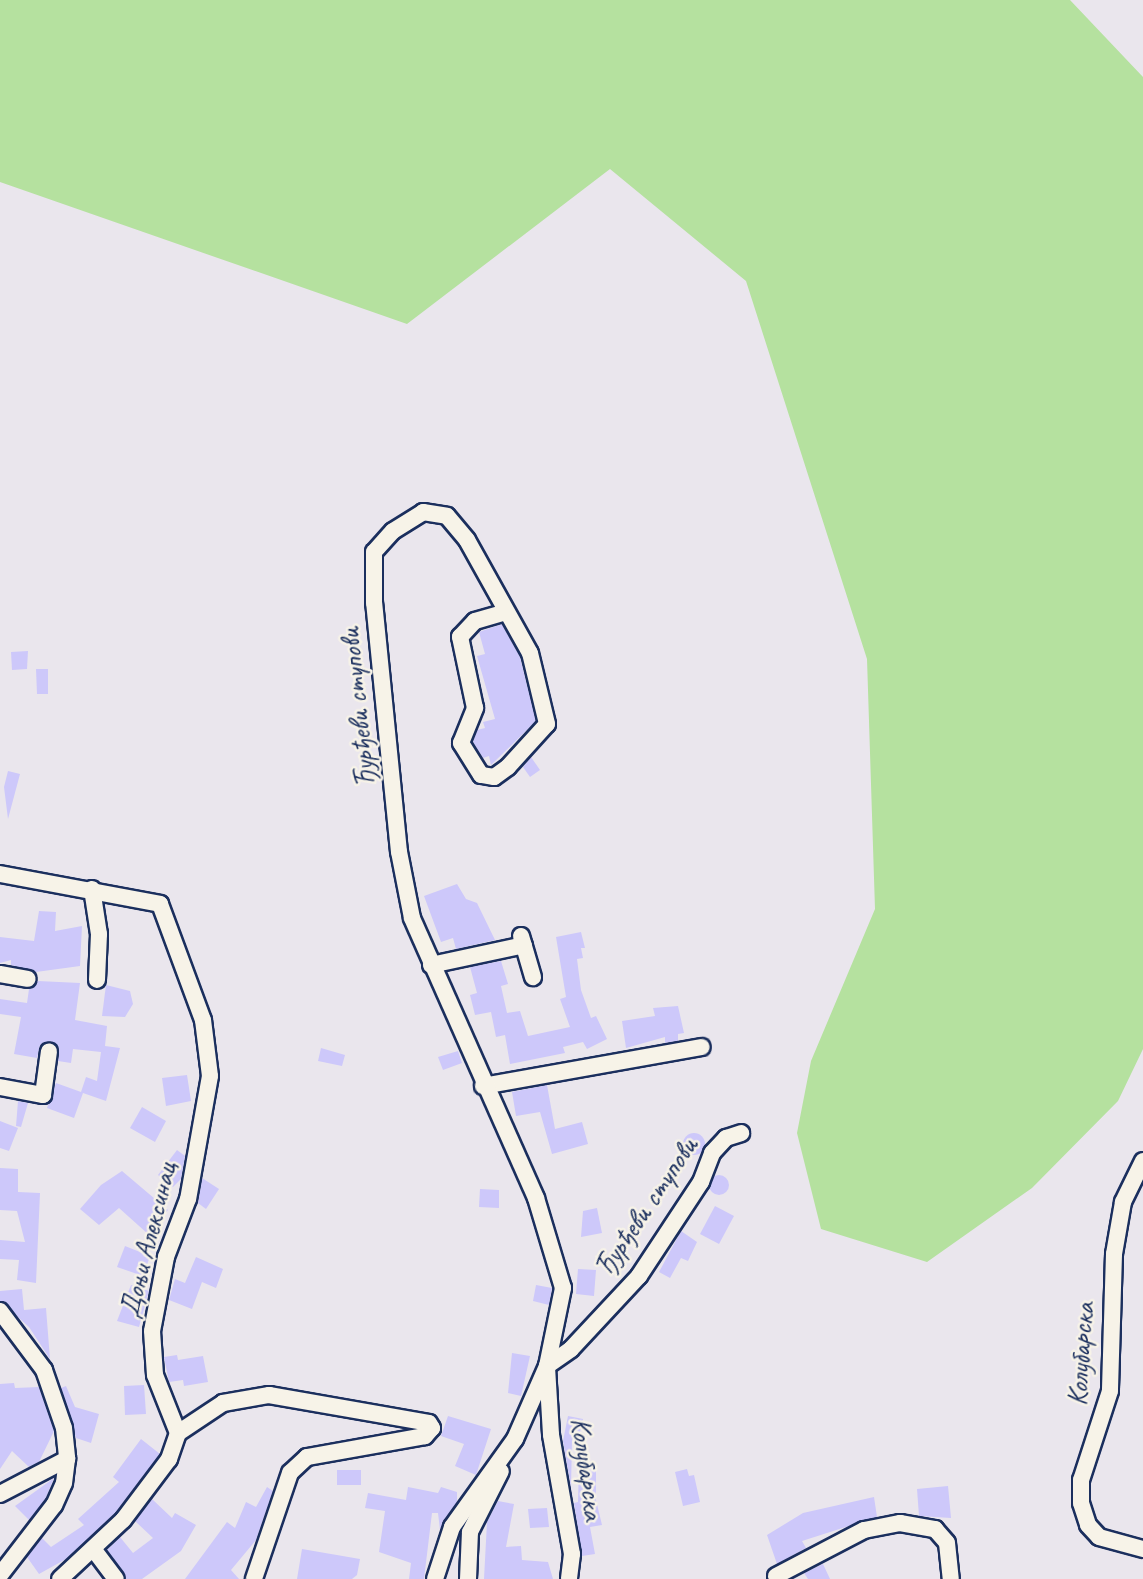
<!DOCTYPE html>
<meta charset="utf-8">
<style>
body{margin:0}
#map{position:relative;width:1143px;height:1579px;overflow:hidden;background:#eae6ed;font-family:Caveat,sans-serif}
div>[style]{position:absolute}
.green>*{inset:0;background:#b5e19f}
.building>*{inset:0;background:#cdc8fa}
.round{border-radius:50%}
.roads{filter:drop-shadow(2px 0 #1b2f5e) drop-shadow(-2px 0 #1b2f5e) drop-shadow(0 2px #1b2f5e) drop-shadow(0 -2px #1b2f5e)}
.minor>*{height:16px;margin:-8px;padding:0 8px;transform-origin:8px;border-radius:8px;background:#f7f3e8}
span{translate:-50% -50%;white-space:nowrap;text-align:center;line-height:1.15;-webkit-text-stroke:5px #f7f3e8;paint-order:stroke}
.street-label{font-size:28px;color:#1b2f5e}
</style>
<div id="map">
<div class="green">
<div style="clip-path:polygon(0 0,1070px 0,1143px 77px,1143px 1049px,1118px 1101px,1032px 1188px,927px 1262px,821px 1229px,797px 1133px,811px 1061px,875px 909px,867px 659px,746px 281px,610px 169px,407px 324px,0 182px)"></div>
</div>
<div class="building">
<div style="clip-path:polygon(502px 624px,520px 657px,536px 721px,491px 765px,489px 756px,483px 758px,473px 742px,477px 730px,485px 728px,483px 722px,495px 719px,477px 656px,485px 654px,479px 632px)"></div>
<div style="clip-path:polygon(28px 651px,27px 669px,12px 670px,11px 652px)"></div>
<div style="clip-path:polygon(36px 669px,48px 669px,48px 694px,37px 694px)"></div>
<div style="clip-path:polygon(531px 757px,540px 770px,530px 777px,523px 767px)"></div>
<div style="clip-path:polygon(8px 771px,20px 774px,8px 819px,4px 787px)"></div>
<div style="clip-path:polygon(457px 884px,466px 899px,477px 903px,495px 940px,456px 949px,453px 938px,441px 942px,424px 896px)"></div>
<div style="clip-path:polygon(39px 911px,56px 912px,55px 931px,82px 926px,80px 966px,36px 972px,11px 965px,11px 960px,0 963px,0 937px,34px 941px)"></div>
<div style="clip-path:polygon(581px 932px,585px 948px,581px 948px,583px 958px,577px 959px,581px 990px,591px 1018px,596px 1016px,607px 1039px,587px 1049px,583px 1042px,563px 1047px,565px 1053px,510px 1064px,505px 1035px,496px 1037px,491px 1012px,475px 1015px,470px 995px,477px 993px,470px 967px,501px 961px,508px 984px,501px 986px,507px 1013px,520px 1011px,528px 1036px,570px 1027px,560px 999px,566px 997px,556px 937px)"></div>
<div style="clip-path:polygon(38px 981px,80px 983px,75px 1020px,107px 1026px,105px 1046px,120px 1048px,106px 1101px,83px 1093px,74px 1118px,47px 1108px,56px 1083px,81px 1092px,86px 1077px,97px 1081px,101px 1052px,73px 1049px,71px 1063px,58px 1061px,59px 1048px,50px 1041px,40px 1045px,37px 1058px,14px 1054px,21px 1017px,0 1014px,0 999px,27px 1003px,29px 989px)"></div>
<div style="clip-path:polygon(106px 985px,130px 991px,133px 1004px,125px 1017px,102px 1016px)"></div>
<div style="clip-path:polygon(678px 1006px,684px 1033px,678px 1034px,678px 1041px,665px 1043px,665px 1037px,626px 1048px,622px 1021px,655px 1016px,653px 1008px)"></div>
<div style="clip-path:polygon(321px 1048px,345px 1055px,342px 1066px,318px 1061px)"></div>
<div style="clip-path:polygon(458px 1051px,462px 1063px,443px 1070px,438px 1057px)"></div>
<div style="clip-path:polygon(187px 1075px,191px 1101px,166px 1106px,162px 1078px)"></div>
<div style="clip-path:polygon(547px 1085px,555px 1129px,582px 1122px,588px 1144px,552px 1154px,540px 1112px,516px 1116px,512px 1092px)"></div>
<div style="clip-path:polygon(18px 1101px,28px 1103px,21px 1127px,16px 1126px)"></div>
<div style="clip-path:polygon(142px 1107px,166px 1121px,155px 1142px,130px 1128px)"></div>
<div style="clip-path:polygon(0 1121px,18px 1128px,9px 1151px,0 1148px)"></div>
<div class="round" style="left:683px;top:1133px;width:22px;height:22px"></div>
<div style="clip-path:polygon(177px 1150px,185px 1156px,181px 1179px,173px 1187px,158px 1175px)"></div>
<div style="clip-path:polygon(0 1168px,18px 1169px,18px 1192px,40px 1193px,36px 1283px,17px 1280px,19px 1260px,0 1259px,0 1240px,25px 1242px,17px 1211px,0 1210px)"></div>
<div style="clip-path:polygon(122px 1171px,168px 1210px,148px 1234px,119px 1208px,99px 1225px,80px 1209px,101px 1185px)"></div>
<div class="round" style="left:709px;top:1175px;width:20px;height:20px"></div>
<div style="clip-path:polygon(202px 1178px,219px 1189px,206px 1209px,198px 1203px)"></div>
<div style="clip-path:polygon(480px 1189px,499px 1190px,499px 1208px,479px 1207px)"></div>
<div style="clip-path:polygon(715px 1206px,734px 1216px,719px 1244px,700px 1234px)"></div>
<div style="clip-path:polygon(597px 1208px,602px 1233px,581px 1237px,583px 1211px)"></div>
<div style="clip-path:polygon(681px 1231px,697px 1242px,688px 1261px,681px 1258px,670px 1278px,659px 1272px)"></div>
<div style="clip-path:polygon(125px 1246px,150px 1256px,143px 1276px,117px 1267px)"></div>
<div style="clip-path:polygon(196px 1257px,223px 1269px,216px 1288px,202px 1282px,192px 1309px,169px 1300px,175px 1279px,185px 1283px)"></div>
<div style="clip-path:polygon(578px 1269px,596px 1270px,594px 1296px,576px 1294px)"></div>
<div style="clip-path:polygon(131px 1285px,149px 1291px,139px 1327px,117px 1321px)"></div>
<div style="clip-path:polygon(536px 1285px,552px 1288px,549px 1305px,533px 1301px)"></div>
<div style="clip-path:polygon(22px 1289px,24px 1310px,46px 1308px,50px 1359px,29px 1327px,0 1301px,0 1291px)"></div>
<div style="clip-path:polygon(512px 1353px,530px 1356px,521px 1396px,508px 1393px)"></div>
<div style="clip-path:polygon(177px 1355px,178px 1360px,203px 1356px,208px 1382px,184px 1386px,183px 1380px,169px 1382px,164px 1357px)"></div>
<div style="clip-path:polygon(14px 1383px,15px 1388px,39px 1387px,54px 1431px,39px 1462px,29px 1467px,12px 1451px,0 1469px,0 1384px)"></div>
<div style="clip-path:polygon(144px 1385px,146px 1414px,125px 1415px,124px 1386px)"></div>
<div style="clip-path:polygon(66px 1386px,75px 1407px,99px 1414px,91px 1443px,76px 1438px,61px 1388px)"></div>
<div style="clip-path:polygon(448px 1416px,491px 1429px,476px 1475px,455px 1466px,464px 1444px,441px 1436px)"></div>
<div style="clip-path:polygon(568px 1416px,583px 1419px,578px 1441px,572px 1439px,571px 1488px,563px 1441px)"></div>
<div style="clip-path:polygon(141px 1439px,160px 1454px,115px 1513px,66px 1559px,39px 1574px,27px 1557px,42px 1538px,51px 1547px,84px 1525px,78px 1519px,119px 1482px,113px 1477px)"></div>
<div style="clip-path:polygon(579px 1466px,596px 1466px,596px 1500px,602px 1525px,590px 1527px,595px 1554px,582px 1556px,574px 1503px,578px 1502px)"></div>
<div style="clip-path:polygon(687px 1469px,689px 1476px,694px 1475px,700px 1502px,683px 1506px,675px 1472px)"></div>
<div style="clip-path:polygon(337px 1470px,361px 1470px,361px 1485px,337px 1485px)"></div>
<div style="clip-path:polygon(54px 1478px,45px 1500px,29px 1520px,15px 1506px)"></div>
<div style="clip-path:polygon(948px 1486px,951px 1518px,919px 1516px,917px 1489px)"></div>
<div style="clip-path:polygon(267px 1487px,273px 1491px,256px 1540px,231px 1570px,239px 1579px,185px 1579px,227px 1522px,235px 1528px,246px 1502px,256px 1507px)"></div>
<div style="clip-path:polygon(408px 1487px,438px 1493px,441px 1487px,457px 1492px,457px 1502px,440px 1530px,438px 1513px,432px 1513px,424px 1579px,409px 1579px,411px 1563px,379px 1552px,385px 1511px,365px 1508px,368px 1493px,406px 1500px)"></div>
<div style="clip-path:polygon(874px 1497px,877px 1517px,802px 1541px,806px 1548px,777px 1564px,767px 1535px,803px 1513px)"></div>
<div style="clip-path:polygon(152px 1499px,172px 1518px,175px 1513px,196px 1525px,181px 1551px,142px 1579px,126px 1579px,107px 1550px,120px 1537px,133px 1553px,153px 1538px,135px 1521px)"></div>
<div style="clip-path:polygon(498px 1501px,514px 1504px,506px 1547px,521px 1546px,522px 1560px,548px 1562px,553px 1579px,484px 1579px,487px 1522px)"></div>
<div style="clip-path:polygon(547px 1508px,549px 1527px,530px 1528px,528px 1509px)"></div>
<div style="clip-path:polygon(302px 1549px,360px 1559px,357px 1575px,352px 1579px,297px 1579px)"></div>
<div style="clip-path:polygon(823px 1564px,830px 1579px,808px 1579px,804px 1573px)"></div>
</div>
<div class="roads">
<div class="minor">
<div style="left:0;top:874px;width:163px;rotate:10.6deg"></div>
<div style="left:160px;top:904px;width:124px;rotate:69.7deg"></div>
<div style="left:203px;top:1020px;width:56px;rotate:82.9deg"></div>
<div style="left:210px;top:1076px;width:125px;rotate:100.1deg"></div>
<div style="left:188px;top:1199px;width:62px;rotate:110.8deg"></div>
<div style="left:166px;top:1257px;width:75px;rotate:100.7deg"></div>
<div style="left:152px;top:1331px;width:44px;rotate:86.1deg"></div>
<div style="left:155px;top:1375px;width:62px;rotate:68.4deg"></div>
<div style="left:178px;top:1433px;width:28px;rotate:109deg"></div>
<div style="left:169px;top:1459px;width:76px;rotate:127deg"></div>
<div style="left:123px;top:1520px;width:86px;rotate:136.9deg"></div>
<div style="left:92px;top:889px;width:46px;rotate:81.2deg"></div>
<div style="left:99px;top:934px;width:46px;rotate:92.5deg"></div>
<div style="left:521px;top:936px;width:43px;rotate:73.7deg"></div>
<div style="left:431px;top:965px;width:95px;rotate:-12.1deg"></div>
<div style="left:0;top:974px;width:28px;rotate:10deg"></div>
<div style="left:483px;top:1086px;width:222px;rotate:-10.1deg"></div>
<div style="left:0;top:1087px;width:44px;rotate:10.5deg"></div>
<div style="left:43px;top:1095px;width:44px;rotate:-82.2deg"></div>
<div style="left:1143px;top:1161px;width:46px;rotate:116deg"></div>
<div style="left:1123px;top:1202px;width:53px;rotate:99.8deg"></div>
<div style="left:1114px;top:1254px;width:137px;rotate:91.7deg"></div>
<div style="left:1110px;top:1391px;width:94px;rotate:108deg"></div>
<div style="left:1081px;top:1480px;width:23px;rotate:90deg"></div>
<div style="left:1081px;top:1503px;width:23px;rotate:72deg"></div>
<div style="left:1088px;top:1525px;width:16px;rotate:47deg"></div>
<div style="left:1099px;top:1537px;width:46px;rotate:15.3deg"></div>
<div style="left:0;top:1311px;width:74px;rotate:53.3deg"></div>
<div style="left:44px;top:1370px;width:61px;rotate:71deg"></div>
<div style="left:64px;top:1428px;width:31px;rotate:84deg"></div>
<div style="left:67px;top:1459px;width:24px;rotate:97deg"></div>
<div style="left:64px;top:1483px;width:24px;rotate:114deg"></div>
<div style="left:54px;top:1505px;width:88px;rotate:127.6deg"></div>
<div style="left:547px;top:1366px;width:29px;rotate:-35deg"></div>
<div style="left:571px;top:1349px;width:100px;rotate:-47deg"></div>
<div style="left:639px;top:1276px;width:113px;rotate:-56.6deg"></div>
<div style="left:701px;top:1182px;width:31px;rotate:-69deg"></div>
<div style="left:712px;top:1153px;width:21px;rotate:-47deg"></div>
<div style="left:726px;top:1138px;width:16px;rotate:-18deg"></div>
<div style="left:547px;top:1367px;width:68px;rotate:86.6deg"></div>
<div style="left:551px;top:1435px;width:121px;rotate:80deg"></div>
<div style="left:572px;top:1554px;width:25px;rotate:97deg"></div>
<div style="left:178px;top:1433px;width:54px;rotate:-33.7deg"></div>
<div style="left:223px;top:1403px;width:47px;rotate:-9.9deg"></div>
<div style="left:269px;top:1395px;width:162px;rotate:9.9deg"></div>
<div style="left:429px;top:1423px;width:6px;rotate:59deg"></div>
<div style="left:432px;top:1428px;width:11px;rotate:131deg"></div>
<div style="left:425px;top:1436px;width:120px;rotate:169.9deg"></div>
<div style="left:307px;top:1457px;width:23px;rotate:137deg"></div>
<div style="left:290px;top:1473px;width:112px;rotate:108.8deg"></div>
<div style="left:0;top:1494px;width:76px;rotate:-27.6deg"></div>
<div style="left:94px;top:1550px;width:36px;rotate:53deg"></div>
<div style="left:776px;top:1576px;width:99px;rotate:-27.6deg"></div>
<div style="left:864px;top:1530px;width:37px;rotate:-11deg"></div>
<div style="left:900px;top:1523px;width:36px;rotate:10deg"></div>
<div style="left:935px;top:1529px;width:18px;rotate:49deg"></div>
<div style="left:947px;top:1543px;width:36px;rotate:84deg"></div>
<div style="left:435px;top:1579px;width:55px;rotate:-71.9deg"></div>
<div style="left:452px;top:1527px;width:108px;rotate:-54.4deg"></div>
<div style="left:515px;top:1439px;width:80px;rotate:-66.3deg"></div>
<div style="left:547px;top:1366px;width:80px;rotate:-78.4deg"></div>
<div style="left:563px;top:1288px;width:94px;rotate:-106.7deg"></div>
<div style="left:536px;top:1198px;width:306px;rotate:-113.9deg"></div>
<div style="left:412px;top:918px;width:67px;rotate:-101.1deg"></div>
<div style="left:399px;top:852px;width:250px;rotate:-95.7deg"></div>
<div style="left:374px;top:603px;width:51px;rotate:-90deg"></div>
<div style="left:374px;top:552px;width:28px;rotate:-48deg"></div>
<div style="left:393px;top:531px;width:36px;rotate:-32deg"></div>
<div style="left:423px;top:512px;width:24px;rotate:9deg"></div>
<div style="left:447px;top:516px;width:31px;rotate:50deg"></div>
<div style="left:467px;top:540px;width:129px;rotate:60.9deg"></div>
<div style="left:530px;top:653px;width:73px;rotate:76.5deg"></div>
<div style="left:547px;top:724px;width:58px;rotate:132.2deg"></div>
<div style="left:508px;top:767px;width:17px;rotate:144deg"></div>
<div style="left:494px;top:777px;width:13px;rotate:-171deg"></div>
<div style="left:481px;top:775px;width:38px;rotate:-122deg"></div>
<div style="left:461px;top:743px;width:38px;rotate:-68deg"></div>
<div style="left:475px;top:708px;width:73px;rotate:-101.9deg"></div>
<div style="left:460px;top:637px;width:22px;rotate:-47deg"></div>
<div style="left:475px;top:621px;width:32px;rotate:-16deg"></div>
<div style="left:468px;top:1579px;width:47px;rotate:-87.6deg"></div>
<div style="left:470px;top:1532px;width:68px;rotate:-63.1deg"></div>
</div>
</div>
<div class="street-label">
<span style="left:358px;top:708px;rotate:-96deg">Ђурђеви ступови</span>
<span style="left:646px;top:1207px;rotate:-56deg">Ђурђеви ступови</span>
<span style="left:148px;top:1240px;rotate:-76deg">Доњи Алексинац</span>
<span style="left:1081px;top:1354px;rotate:-86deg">Колубарска</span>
<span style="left:587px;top:1469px;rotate:82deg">Колубарска</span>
</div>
</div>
